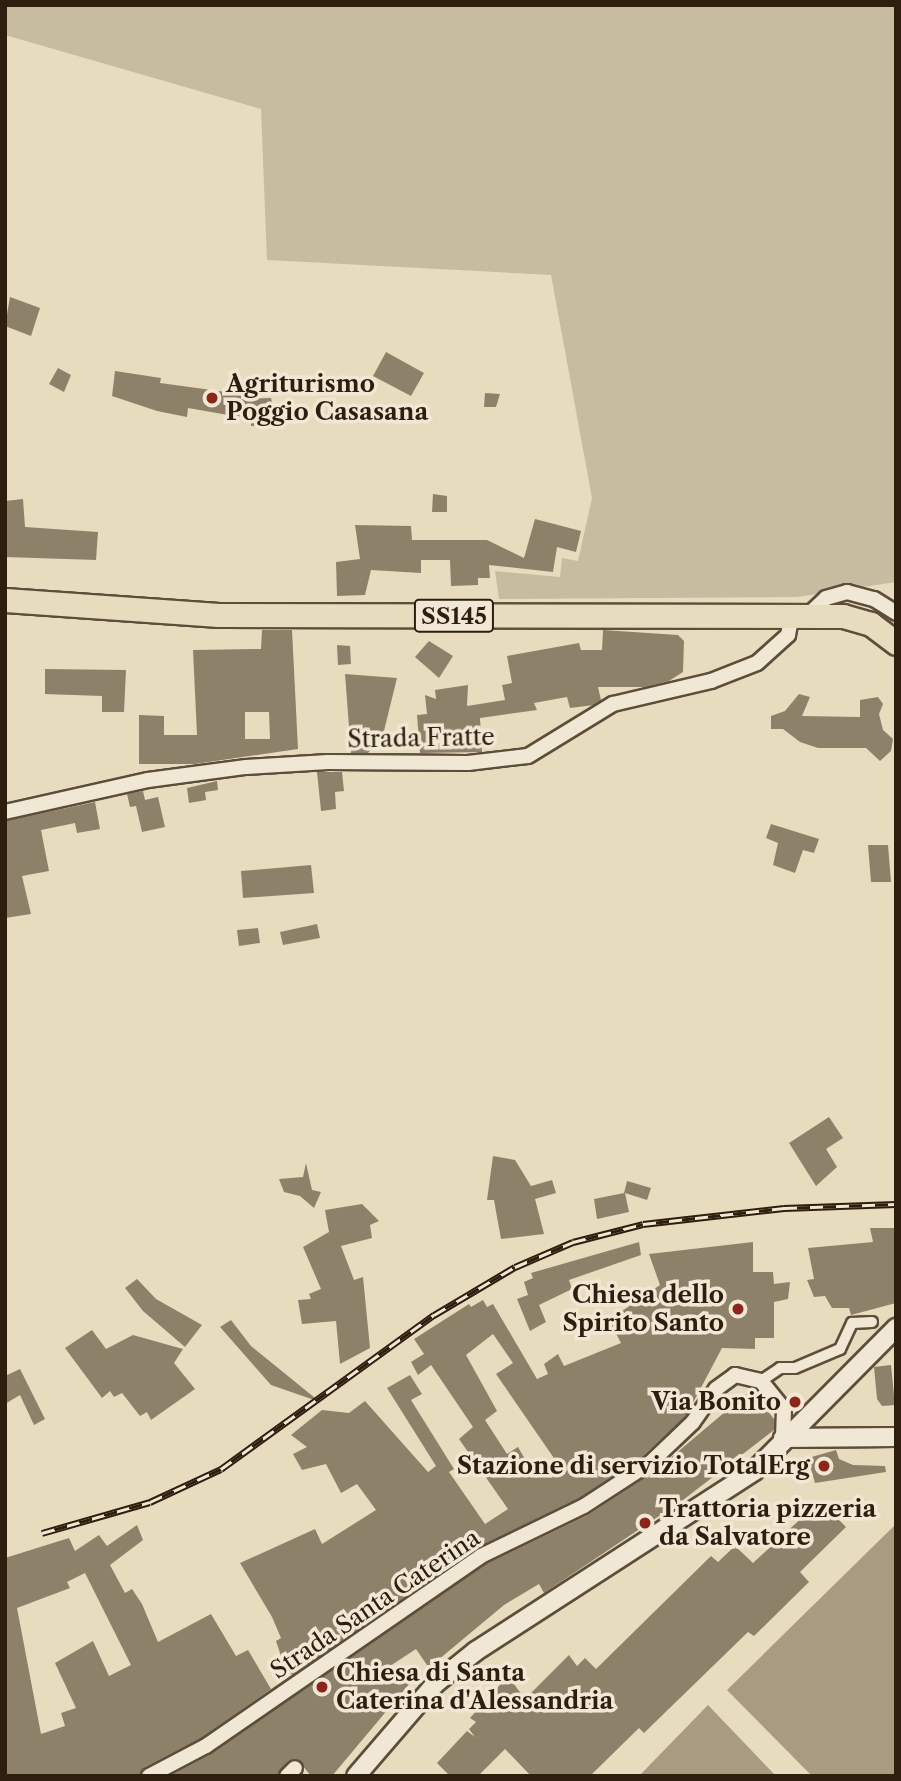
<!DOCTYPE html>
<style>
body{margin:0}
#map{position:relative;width:901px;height:1781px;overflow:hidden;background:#e8dcbe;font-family:"Libre Caslon Text",serif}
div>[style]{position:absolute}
.green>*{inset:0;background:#c8bca0}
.water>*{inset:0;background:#a89b82}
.building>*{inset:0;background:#8e816a}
.roads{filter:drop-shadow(2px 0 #5c4e3a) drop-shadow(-2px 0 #5c4e3a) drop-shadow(0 2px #5c4e3a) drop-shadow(0 -2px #5c4e3a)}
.pedestrian>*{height:10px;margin:-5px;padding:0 5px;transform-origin:5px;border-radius:5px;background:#f0e8d5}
.minor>*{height:14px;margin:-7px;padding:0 7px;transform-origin:7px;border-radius:7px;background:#f0e8d5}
.tertiary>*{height:18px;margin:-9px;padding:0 9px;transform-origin:9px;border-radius:9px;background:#f0e8d5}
.primary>*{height:23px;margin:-11.5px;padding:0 11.5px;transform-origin:11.5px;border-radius:11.5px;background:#e8dcbe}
.rail>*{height:7px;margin-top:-3.5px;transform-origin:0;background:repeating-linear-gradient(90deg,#f0e8d5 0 13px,#2d1e0e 0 26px);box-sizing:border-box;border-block:2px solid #2d1e0e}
.dots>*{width:19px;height:19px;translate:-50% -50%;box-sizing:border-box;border:4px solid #f0e8d5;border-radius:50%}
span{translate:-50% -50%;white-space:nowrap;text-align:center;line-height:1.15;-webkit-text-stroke:7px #f0e8d5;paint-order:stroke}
.shield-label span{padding:2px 5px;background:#f0e8d5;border:2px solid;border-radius:5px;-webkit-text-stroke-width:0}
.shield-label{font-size:23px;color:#2d1e0e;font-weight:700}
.poi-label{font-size:24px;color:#2d1e0e;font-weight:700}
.left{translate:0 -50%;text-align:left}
.right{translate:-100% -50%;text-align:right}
.street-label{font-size:24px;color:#2d1e0e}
.frame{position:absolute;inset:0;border:7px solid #2d1e0e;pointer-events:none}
</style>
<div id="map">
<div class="green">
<div style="clip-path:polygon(5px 5px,896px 5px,896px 582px,797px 597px,499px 599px,495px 571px,560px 577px,562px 558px,578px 561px,592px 498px,551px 275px,267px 260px,261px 109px,5px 35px)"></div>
</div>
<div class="water">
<div style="clip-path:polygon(896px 1524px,896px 1776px,812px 1776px,727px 1690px)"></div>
<div style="clip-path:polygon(708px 1705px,776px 1776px,639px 1776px)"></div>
</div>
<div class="building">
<div style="clip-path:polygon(10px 297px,40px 308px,31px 336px,5px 326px)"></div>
<div style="clip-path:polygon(386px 352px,424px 373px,411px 396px,373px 376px)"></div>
<div style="clip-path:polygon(58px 368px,71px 375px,64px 392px,49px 384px)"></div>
<div style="clip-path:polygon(115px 371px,161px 378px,160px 383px,241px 394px,241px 399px,271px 398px,276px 418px,267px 420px,268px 426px,251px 426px,251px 419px,188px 408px,187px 417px,157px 411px,112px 396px)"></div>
<div style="clip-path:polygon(485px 393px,500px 394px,496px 407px,484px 407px)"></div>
<div style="clip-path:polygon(433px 494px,447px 496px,447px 512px,432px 512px)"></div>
<div style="clip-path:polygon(23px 499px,25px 527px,98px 532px,96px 560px,5px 557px,5px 501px)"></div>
<div style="clip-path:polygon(535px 519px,581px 531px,576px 552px,557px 547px,553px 572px,489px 565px,490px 578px,478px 578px,478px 585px,451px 586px,450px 560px,421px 560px,421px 573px,371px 570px,365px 595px,337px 596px,336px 562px,360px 559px,355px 525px,411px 526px,412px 540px,487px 540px,524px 558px)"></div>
<div style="clip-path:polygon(evenodd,262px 630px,292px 630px,298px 749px,195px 764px,139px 764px,139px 715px,164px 716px,164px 735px,197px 735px,193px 650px,261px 649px,262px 630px,245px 712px,269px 712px,270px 739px,245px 739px,245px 712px)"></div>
<div style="clip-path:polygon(603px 630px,678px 635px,684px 641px,683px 672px,669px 681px,645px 687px,598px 687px,601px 700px,594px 705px,570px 708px,567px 697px,534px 703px,537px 710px,480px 718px,482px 752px,420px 753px,417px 715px,427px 714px,425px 695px,436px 699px,435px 690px,468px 685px,467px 706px,505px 700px,502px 685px,512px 683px,507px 656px,579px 643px,581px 650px,602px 650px)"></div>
<div style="clip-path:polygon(429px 641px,453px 656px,439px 678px,415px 657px)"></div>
<div style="clip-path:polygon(337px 645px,350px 646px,351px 664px,338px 665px)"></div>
<div style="clip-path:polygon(45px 669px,126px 670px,124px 712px,102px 712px,102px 696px,45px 694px)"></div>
<div style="clip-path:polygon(345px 674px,397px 678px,383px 735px,368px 753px,351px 753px)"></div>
<div style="clip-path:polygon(799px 694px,810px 697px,802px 716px,860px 717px,860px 700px,878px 697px,883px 704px,879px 714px,883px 730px,893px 739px,891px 751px,880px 761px,866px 748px,818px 748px,800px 742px,783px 729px,771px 729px,771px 716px,785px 711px)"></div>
<div style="clip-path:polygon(317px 772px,342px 772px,344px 791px,335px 792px,336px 809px,321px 811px)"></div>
<div style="clip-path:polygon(217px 781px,218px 790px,205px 792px,206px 800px,189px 803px,187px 788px)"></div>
<div style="clip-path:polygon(143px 791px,145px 800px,158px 797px,165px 827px,142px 832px,136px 806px,130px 807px,127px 794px)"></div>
<div style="clip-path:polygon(95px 802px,100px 829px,77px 833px,75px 823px,41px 830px,49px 871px,22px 876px,31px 914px,5px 918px,5px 821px)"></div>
<div style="clip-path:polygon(771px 824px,819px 839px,814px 853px,803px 850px,795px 873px,773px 865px,778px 843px,766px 838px)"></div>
<div style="clip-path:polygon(868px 845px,888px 845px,891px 882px,871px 882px)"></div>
<div style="clip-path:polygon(311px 865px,314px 893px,243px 898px,241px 871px)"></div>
<div style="clip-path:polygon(317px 924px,320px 938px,283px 945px,280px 932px)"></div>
<div style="clip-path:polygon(258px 928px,260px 943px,239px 946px,237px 930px)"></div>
<div style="clip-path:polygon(829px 1117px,843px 1138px,826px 1149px,837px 1167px,816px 1186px,789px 1143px)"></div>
<div style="clip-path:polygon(493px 1156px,515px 1160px,531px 1186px,552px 1180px,556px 1193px,535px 1199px,544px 1234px,501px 1239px,494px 1200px,487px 1200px)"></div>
<div style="clip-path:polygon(306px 1163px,312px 1190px,321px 1192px,314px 1208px,300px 1196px,284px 1192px,279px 1179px,303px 1177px)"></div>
<div style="clip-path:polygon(627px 1181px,651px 1188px,647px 1200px,625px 1193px,629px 1212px,597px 1219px,594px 1199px,624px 1193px)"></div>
<div style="clip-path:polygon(362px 1204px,379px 1221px,370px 1225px,372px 1238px,341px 1246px,354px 1280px,363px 1277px,370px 1348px,340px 1364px,336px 1321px,302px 1324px,298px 1300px,311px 1299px,309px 1294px,321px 1289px,303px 1247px,329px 1232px,325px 1210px)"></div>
<div style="clip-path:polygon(870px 1228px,896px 1228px,896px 1303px,851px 1315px,849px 1308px,832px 1308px,825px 1296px,814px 1297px,807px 1280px,814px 1279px,808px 1248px,873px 1242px)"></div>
<div style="clip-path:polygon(639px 1242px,641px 1255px,569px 1280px,572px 1289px,539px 1305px,546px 1322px,530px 1331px,517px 1299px,528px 1295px,524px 1282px,533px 1278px,531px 1273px)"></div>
<div style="clip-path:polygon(evenodd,753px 1242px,753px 1272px,773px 1272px,774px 1284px,790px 1282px,788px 1299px,774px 1302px,774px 1338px,755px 1338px,755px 1349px,722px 1348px,686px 1416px,644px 1455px,579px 1498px,476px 1548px,292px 1675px,281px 1656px,276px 1641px,281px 1638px,272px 1617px,240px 1563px,315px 1529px,322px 1544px,376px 1510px,357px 1484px,341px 1493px,326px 1464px,302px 1470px,293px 1454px,307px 1447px,291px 1435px,322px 1410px,349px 1413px,365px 1401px,428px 1472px,436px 1466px,387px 1388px,410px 1375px,422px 1394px,411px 1400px,454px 1469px,449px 1472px,485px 1524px,508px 1509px,459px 1439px,473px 1427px,431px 1365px,418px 1375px,411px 1362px,424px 1354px,414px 1339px,469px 1304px,471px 1307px,483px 1300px,487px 1307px,493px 1304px,537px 1379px,548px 1374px,544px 1364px,558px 1354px,564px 1366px,621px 1343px,609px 1320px,660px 1285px,649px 1254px,753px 1242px,493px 1334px,513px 1363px,496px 1374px,558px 1464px,536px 1478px,518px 1447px,507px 1454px,485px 1420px,497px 1411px,466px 1355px,493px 1334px)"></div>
<div style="clip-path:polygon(137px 1279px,156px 1299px,202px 1325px,185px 1347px,143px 1311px,125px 1288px)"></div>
<div style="clip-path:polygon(231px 1320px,251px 1346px,320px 1402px,271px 1385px,220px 1327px)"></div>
<div style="clip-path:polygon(92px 1330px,106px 1349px,133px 1335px,183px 1349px,174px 1363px,195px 1389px,151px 1420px,147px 1412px,140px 1416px,122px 1393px,114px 1397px,110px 1391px,102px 1398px,65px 1348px)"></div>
<div style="clip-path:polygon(891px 1365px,895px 1405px,882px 1406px,877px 1399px,874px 1367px)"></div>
<div style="clip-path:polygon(20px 1369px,45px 1419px,34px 1425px,20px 1395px,5px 1404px,5px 1376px)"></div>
<div style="clip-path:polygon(751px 1390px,774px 1419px,774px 1430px,683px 1500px,544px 1593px,539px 1584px,504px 1605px,432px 1665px,427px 1665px,416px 1649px,390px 1666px,410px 1683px,332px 1776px,311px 1776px,297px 1759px,288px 1761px,278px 1776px,170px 1776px,211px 1754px,486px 1564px,588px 1515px,655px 1471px)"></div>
<div style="clip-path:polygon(836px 1450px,839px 1459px,853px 1465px,885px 1466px,886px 1472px,815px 1483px,808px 1458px)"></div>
<div style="clip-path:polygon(829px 1510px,846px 1527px,800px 1572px,809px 1582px,754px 1636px,748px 1632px,644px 1733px,639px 1728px,590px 1776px,531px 1776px,505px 1749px,478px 1776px,450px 1776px,437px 1763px,467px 1731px,475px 1737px,469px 1729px,476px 1722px,470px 1718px,508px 1676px,525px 1699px,569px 1655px,577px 1666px,585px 1658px,596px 1669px,711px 1556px,718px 1562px,735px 1546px,753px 1563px,808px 1512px,818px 1521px)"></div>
<div style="clip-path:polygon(evenodd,137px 1525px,143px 1540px,110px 1565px,125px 1593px,132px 1589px,142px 1604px,158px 1642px,211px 1614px,236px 1656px,248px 1650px,271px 1689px,201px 1738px,145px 1767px,139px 1776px,5px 1776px,5px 1558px,69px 1538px,75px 1551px,99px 1535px,107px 1546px,137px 1525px,85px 1573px,131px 1665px,109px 1676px,93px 1641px,55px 1663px,76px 1708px,61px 1713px,65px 1726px,41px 1734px,17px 1608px,70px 1588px,67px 1582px,85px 1573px)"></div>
</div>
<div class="roads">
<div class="pedestrian">
<div style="left:761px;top:1381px;width:23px;rotate:-34deg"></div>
<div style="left:780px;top:1368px;width:15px"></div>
<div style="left:795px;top:1368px;width:49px;rotate:-22.9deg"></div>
<div style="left:840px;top:1349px;width:29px;rotate:-65deg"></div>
<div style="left:852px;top:1323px;width:20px;rotate:-3deg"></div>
</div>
<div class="minor">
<div style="left:808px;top:615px;width:25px;rotate:-43deg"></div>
<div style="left:826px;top:598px;width:22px;rotate:-16deg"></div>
<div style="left:847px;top:592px;width:28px;rotate:15deg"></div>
<div style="left:874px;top:599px;width:26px;rotate:32deg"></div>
<div style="left:5px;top:812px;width:147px;rotate:-12.6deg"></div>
<div style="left:148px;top:780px;width:99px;rotate:-7.6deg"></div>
<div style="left:246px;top:767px;width:82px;rotate:-3.5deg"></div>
<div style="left:328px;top:762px;width:140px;rotate:0.4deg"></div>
<div style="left:468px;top:763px;width:60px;rotate:-6.7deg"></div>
<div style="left:528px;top:756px;width:100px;rotate:-31.5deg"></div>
<div style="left:613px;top:704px;width:101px;rotate:-13.2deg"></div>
<div style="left:711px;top:681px;width:49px;rotate:-21.4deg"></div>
<div style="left:757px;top:663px;width:42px;rotate:-42.1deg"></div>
<div style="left:788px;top:635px;width:20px;rotate:-79deg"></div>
<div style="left:149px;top:1776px;width:64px;rotate:-27.8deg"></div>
<div style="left:206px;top:1746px;width:334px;rotate:-34.6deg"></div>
<div style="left:481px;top:1556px;width:114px;rotate:-25.9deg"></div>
<div style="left:584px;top:1506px;width:79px;rotate:-33.1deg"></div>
<div style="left:650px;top:1463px;width:59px;rotate:-43.6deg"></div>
<div style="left:693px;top:1422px;width:40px;rotate:-55.1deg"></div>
<div style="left:716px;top:1389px;width:24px;rotate:-36deg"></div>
<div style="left:735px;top:1375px;width:27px;rotate:13deg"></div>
<div style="left:761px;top:1381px;width:36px;rotate:51deg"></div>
<div style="left:784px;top:1409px;width:29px;rotate:92deg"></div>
<div style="left:287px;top:1776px;width:11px;rotate:-45deg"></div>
</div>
<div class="tertiary">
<div style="left:783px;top:1438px;width:113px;rotate:-0.5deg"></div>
<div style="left:356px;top:1776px;width:123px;rotate:-49.3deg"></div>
<div style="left:436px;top:1683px;width:51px;rotate:-38.7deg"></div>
<div style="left:476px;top:1651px;width:331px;rotate:-32.9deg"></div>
<div style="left:754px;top:1471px;width:202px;rotate:-45.2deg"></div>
</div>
<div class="primary">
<div style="left:5px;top:600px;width:214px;rotate:4deg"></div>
<div style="left:218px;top:615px;width:625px;rotate:0.09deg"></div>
<div style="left:843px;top:616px;width:29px;rotate:16deg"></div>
<div style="left:871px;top:624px;width:31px;rotate:37deg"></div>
</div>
</div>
<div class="rail">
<div style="left:42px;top:1533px;width:112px;rotate:-16deg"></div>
<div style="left:150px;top:1502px;width:78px;rotate:-24.9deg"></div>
<div style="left:221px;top:1469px;width:263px;rotate:-35.9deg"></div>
<div style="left:434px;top:1315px;width:94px;rotate:-30.7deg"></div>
<div style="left:515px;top:1267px;width:63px;rotate:-23.3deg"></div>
<div style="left:573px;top:1242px;width:72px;rotate:-14.4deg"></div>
<div style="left:643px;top:1224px;width:142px;rotate:-6.5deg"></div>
<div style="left:784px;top:1208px;width:112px;rotate:-2deg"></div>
</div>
<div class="dots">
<div style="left:212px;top:398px;background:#8f2418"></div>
<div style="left:738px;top:1309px;background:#8f2418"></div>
<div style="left:795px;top:1402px;background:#8f2418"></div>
<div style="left:824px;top:1466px;background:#8f2418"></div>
<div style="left:645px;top:1523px;background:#8f2418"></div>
<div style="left:322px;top:1687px;background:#8f2418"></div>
</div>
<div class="shield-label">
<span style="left:454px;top:616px">SS145</span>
</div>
<div class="poi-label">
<span class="left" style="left:226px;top:398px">Agriturismo<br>Poggio Casasana</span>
<span class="right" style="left:724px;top:1309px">Chiesa dello<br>Spirito Santo</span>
<span class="right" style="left:781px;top:1402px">Via Bonito</span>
<span class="right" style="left:810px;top:1466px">Stazione di servizio TotalErg</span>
<span class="left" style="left:659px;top:1523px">Trattoria pizzeria<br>da Salvatore</span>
<span class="left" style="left:336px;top:1687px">Chiesa di Santa<br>Caterina d'Alessandria</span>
</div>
<div class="street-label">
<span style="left:421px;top:738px;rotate:-1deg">Strada Fratte</span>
<span style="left:375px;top:1604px;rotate:-34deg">Strada Santa Caterina</span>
</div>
<div class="frame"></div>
</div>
